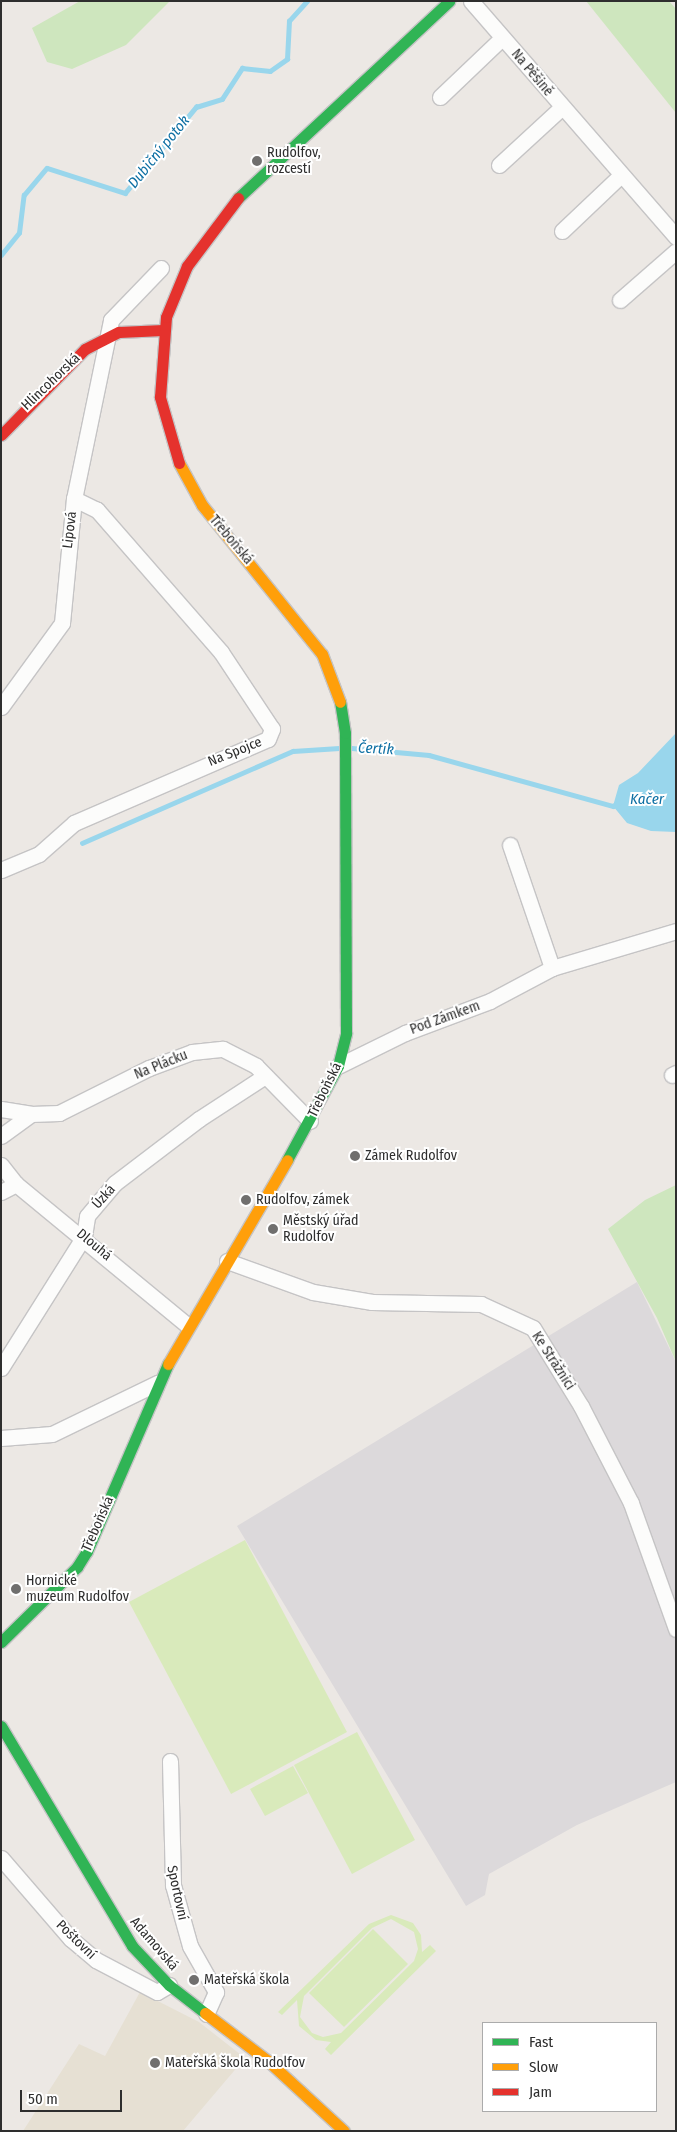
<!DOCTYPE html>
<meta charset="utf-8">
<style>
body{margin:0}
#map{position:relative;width:677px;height:2132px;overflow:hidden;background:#ece8e4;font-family:"Fira Sans Condensed",sans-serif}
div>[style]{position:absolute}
.industrial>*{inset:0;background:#dcd9db}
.education>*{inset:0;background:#e6e0d3}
.green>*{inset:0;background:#cee6be}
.pitch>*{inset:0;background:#d9eabb}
.water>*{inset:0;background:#99d6ec}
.stream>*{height:4.5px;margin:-2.25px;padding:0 2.25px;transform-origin:2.25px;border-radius:2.25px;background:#99d6ec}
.roads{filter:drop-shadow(1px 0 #c5c4c5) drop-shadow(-1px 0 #c5c4c5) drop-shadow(0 1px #c5c4c5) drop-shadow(0 -1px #c5c4c5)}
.street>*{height:15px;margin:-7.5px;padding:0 7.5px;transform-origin:7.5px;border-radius:7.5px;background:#fcfcfb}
.fast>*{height:11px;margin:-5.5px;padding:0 5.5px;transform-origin:5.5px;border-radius:5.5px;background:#30b455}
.slow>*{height:11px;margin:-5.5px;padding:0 5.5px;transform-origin:5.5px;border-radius:5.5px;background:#ff9f0a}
.jam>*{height:11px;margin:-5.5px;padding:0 5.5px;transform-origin:5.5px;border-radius:5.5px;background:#e5322d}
.dots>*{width:14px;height:14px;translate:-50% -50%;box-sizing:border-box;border:2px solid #fff;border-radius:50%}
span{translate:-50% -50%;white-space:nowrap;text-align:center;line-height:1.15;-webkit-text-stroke:4px #fff;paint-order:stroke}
.street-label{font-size:14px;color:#2e2e2e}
.poi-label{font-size:14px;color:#2e2e2e}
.left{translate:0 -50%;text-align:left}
.water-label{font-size:15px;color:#0d6fa3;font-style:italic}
.frame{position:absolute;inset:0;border:2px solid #2e2e2e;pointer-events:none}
.legend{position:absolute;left:482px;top:2022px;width:175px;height:90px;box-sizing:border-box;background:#fff;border:1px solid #ababab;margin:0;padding:6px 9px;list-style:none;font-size:15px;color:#2e2e2e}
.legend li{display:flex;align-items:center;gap:10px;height:25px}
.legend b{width:25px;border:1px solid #ababab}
.scale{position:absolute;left:20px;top:2090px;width:102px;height:22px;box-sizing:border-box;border:2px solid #2e2e2e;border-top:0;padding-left:6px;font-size:15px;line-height:18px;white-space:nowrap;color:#2e2e2e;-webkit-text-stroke:4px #fff;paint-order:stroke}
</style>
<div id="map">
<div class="industrial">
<div style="clip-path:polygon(637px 1282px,676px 1362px,676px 1782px,577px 1825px,489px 1874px,485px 1895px,466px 1906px,237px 1526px)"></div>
</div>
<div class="education">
<div style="clip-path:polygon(140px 1992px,199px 2022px,245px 2058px,183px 2131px,23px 2131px,79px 2044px,105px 2056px)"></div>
</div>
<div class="green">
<div style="clip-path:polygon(80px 1px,170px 1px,126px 45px,72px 69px,47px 62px,32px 28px)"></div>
<div style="clip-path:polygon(586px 1px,669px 1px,676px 9px,676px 113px)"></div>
<div style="clip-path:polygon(676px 1185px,676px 1362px,657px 1318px,608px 1229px,645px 1200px)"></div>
</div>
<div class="pitch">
<div style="clip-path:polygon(245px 1540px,347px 1732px,231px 1794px,129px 1602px)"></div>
<div style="clip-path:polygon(357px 1732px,415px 1840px,352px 1874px,294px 1765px)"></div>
<div style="clip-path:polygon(293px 1766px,308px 1793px,265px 1816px,250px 1789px)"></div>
<div style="clip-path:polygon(evenodd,391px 1915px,413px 1923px,421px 1935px,422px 1952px,430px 1945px,436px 1951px,331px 2055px,325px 2049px,331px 2042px,316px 2040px,299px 2026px,297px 2000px,282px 2015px,278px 2012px,369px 1924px,391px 1915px,391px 1919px,414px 1932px,418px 1949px,414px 1961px,341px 2033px,323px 2037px,312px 2033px,300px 2017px,304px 1996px,372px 1928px,391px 1919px)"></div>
<div style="clip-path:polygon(373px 1929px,408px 1964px,344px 2027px,309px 1993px)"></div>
</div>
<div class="water">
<div style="clip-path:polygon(676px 733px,676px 832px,651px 831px,627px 823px,613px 806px,619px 785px,638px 773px)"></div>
</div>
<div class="stream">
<div style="left:1px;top:255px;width:28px;rotate:-51deg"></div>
<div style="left:19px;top:233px;width:38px;rotate:-83deg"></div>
<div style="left:24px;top:195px;width:35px;rotate:-50deg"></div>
<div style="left:47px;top:168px;width:82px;rotate:17.8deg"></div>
<div style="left:125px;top:193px;width:112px;rotate:-50.5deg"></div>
<div style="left:196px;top:107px;width:27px;rotate:-17deg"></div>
<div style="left:222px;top:99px;width:37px;rotate:-57deg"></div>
<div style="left:242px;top:68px;width:28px;rotate:6deg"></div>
<div style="left:270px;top:71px;width:21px;rotate:-35deg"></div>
<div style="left:287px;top:59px;width:38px;rotate:-87deg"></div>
<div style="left:289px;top:21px;width:27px;rotate:-48deg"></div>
<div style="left:352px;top:748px;width:77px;rotate:5.2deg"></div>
<div style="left:429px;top:755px;width:191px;rotate:15.5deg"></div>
<div style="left:613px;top:806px;width:6px;rotate:-31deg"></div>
<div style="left:82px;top:843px;width:230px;rotate:-23.6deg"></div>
<div style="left:293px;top:751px;width:46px;rotate:-3.7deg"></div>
</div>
<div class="roads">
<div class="street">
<div style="left:471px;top:1px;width:313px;rotate:49deg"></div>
<div style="left:440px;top:97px;width:86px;rotate:-43.6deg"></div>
<div style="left:499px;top:165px;width:84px;rotate:-42.6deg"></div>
<div style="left:562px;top:231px;width:79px;rotate:-43.5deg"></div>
<div style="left:620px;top:300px;width:74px;rotate:-41.2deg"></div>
<div style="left:1px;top:707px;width:104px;rotate:-54deg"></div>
<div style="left:62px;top:623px;width:125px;rotate:-84.5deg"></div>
<div style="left:74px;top:499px;width:183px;rotate:-78.3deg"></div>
<div style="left:111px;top:320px;width:72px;rotate:-46.1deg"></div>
<div style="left:510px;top:845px;width:130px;rotate:71.1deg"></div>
<div style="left:1px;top:870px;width:41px;rotate:-22.8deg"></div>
<div style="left:39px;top:854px;width:47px;rotate:-41.5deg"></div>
<div style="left:74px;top:823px;width:211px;rotate:-23.4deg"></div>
<div style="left:268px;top:739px;width:11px;rotate:-68deg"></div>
<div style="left:272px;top:729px;width:92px;rotate:-123.5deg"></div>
<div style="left:221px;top:652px;width:189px;rotate:-131.1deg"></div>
<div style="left:97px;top:510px;width:25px;rotate:-154deg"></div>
<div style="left:338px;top:1066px;width:75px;rotate:-26.2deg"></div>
<div style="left:405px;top:1033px;width:91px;rotate:-20.6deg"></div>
<div style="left:490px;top:1001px;width:70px;rotate:-28deg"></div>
<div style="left:552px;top:968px;width:129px;rotate:-16.6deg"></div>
<div style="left:672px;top:1075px;width:4px;rotate:-27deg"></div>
<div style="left:1px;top:1109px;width:30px;rotate:9deg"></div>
<div style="left:1px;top:1136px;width:37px;rotate:-36deg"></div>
<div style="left:31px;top:1114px;width:28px;rotate:-2deg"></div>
<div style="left:59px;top:1113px;width:101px;rotate:-26.6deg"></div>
<div style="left:149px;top:1068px;width:46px;rotate:-20.4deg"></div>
<div style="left:192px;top:1052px;width:31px;rotate:-6deg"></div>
<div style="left:223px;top:1049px;width:37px;rotate:27deg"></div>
<div style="left:256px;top:1066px;width:77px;rotate:45.5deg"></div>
<div style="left:1px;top:1165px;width:24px;rotate:52deg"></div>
<div style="left:16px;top:1184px;width:222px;rotate:39.5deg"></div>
<div style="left:1px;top:1192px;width:17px;rotate:-28deg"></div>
<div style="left:227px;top:1261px;width:91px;rotate:19.8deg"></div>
<div style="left:313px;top:1292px;width:60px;rotate:9.6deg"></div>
<div style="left:372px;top:1302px;width:109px;rotate:1.1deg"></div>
<div style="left:481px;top:1304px;width:57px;rotate:24.8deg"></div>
<div style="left:533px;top:1328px;width:92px;rotate:58.4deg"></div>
<div style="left:581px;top:1406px;width:109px;rotate:62.7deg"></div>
<div style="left:631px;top:1503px;width:134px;rotate:70.3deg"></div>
<div style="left:1px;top:1368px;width:156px;rotate:-57.8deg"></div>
<div style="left:84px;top:1236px;width:20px;rotate:-81deg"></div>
<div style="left:87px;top:1216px;width:43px;rotate:-49.7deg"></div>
<div style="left:115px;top:1183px;width:106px;rotate:-37.3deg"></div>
<div style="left:199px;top:1119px;width:79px;rotate:-33.1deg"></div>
<div style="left:1px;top:1438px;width:51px;rotate:-4.5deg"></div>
<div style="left:52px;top:1434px;width:117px;rotate:-25.9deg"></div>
<div style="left:170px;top:1761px;width:124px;rotate:88.6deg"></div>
<div style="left:173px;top:1885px;width:63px;rotate:74.4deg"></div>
<div style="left:190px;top:1946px;width:53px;rotate:60.5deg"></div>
<div style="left:216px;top:1992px;width:24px;rotate:114deg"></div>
<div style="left:1px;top:1858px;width:107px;rotate:49.2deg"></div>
<div style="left:71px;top:1939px;width:33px;rotate:40deg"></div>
<div style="left:96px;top:1960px;width:69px;rotate:27.7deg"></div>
<div style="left:157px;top:1992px;width:14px;rotate:-30deg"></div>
</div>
<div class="fast">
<div style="left:238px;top:198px;width:289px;rotate:-43deg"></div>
<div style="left:287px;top:1160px;width:107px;rotate:-61.5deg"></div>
<div style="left:338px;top:1066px;width:34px;rotate:-76deg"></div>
<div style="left:346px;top:1033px;width:300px;rotate:-90.2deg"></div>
<div style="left:345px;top:733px;width:31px;rotate:-99deg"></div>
<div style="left:1px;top:1642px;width:107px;rotate:-44.6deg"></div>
<div style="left:77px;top:1567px;width:19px;rotate:-58deg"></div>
<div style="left:87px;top:1551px;width:204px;rotate:-66.6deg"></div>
<div style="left:1px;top:1726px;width:256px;rotate:59.2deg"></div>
<div style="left:132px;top:1946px;width:54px;rotate:46.5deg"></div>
<div style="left:169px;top:1985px;width:46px;rotate:37.9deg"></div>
</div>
<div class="slow">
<div style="left:179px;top:463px;width:48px;rotate:61.3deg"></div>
<div style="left:202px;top:505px;width:191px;rotate:51.2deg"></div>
<div style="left:322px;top:654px;width:51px;rotate:69.4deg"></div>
<div style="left:168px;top:1364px;width:236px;rotate:-59.7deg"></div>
<div style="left:205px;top:2013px;width:79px;rotate:37.3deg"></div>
<div style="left:268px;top:2061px;width:103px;rotate:42.6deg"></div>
</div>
<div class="jam">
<div style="left:1px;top:435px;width:120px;rotate:-45.7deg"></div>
<div style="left:85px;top:349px;width:38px;rotate:-27deg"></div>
<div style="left:119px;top:332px;width:44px;rotate:-2.6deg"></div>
<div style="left:179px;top:463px;width:69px;rotate:-106.1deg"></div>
<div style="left:160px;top:397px;width:80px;rotate:-85.7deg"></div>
<div style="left:166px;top:317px;width:55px;rotate:-67.6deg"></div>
<div style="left:187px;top:266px;width:85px;rotate:-53.1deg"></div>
</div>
</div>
<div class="dots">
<div style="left:257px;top:161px;background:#706f6e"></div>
<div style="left:355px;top:1156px;background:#706f6e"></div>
<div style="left:246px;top:1200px;background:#706f6e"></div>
<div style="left:273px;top:1229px;background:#706f6e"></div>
<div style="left:16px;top:1589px;background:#706f6e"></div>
<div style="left:194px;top:1980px;background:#706f6e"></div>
<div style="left:155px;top:2063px;background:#706f6e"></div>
</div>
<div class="street-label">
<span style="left:532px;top:73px;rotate:50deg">Na Pěšině</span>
<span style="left:51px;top:382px;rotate:-44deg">Hlincohorská</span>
<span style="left:70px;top:530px;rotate:-83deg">Lipová</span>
<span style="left:231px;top:540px;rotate:50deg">Třeboňská</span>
<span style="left:235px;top:752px;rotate:-22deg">Na Spojce</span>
<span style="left:445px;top:1018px;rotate:-20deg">Pod Zámkem</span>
<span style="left:161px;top:1065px;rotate:-22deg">Na Plácku</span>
<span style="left:325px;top:1090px;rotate:-64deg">Třeboňská</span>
<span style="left:104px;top:1197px;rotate:-48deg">Úzká</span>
<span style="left:94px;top:1245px;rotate:40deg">Dlouhá</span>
<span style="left:553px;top:1361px;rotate:57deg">Ke Strážnici</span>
<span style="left:98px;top:1524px;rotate:-66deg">Třeboňská</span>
<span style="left:177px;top:1893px;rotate:78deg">Sportovní</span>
<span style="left:76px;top:1940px;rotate:44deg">Poštovní</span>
<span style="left:154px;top:1944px;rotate:49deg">Adamovská</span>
</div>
<div class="poi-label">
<span class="left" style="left:267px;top:161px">Rudolfov,<br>rozcestí</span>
<span class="left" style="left:365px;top:1156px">Zámek Rudolfov</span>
<span class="left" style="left:256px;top:1200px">Rudolfov, zámek</span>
<span class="left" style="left:283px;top:1229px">Městský úřad<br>Rudolfov</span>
<span class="left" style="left:26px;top:1589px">Hornické<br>muzeum Rudolfov</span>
<span class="left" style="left:204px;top:1980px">Mateřská škola</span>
<span class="left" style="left:165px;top:2063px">Mateřská škola Rudolfov</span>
</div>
<div class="water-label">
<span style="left:159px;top:152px;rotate:-51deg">Dubičný potok</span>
<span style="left:376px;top:749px;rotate:3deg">Čertík</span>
<span style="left:647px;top:800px">Kačer</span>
</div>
<div class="frame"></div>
<ul class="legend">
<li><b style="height:6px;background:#30b455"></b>Fast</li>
<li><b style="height:6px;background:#ff9f0a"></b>Slow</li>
<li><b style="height:6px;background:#e5322d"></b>Jam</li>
</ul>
<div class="scale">50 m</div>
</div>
